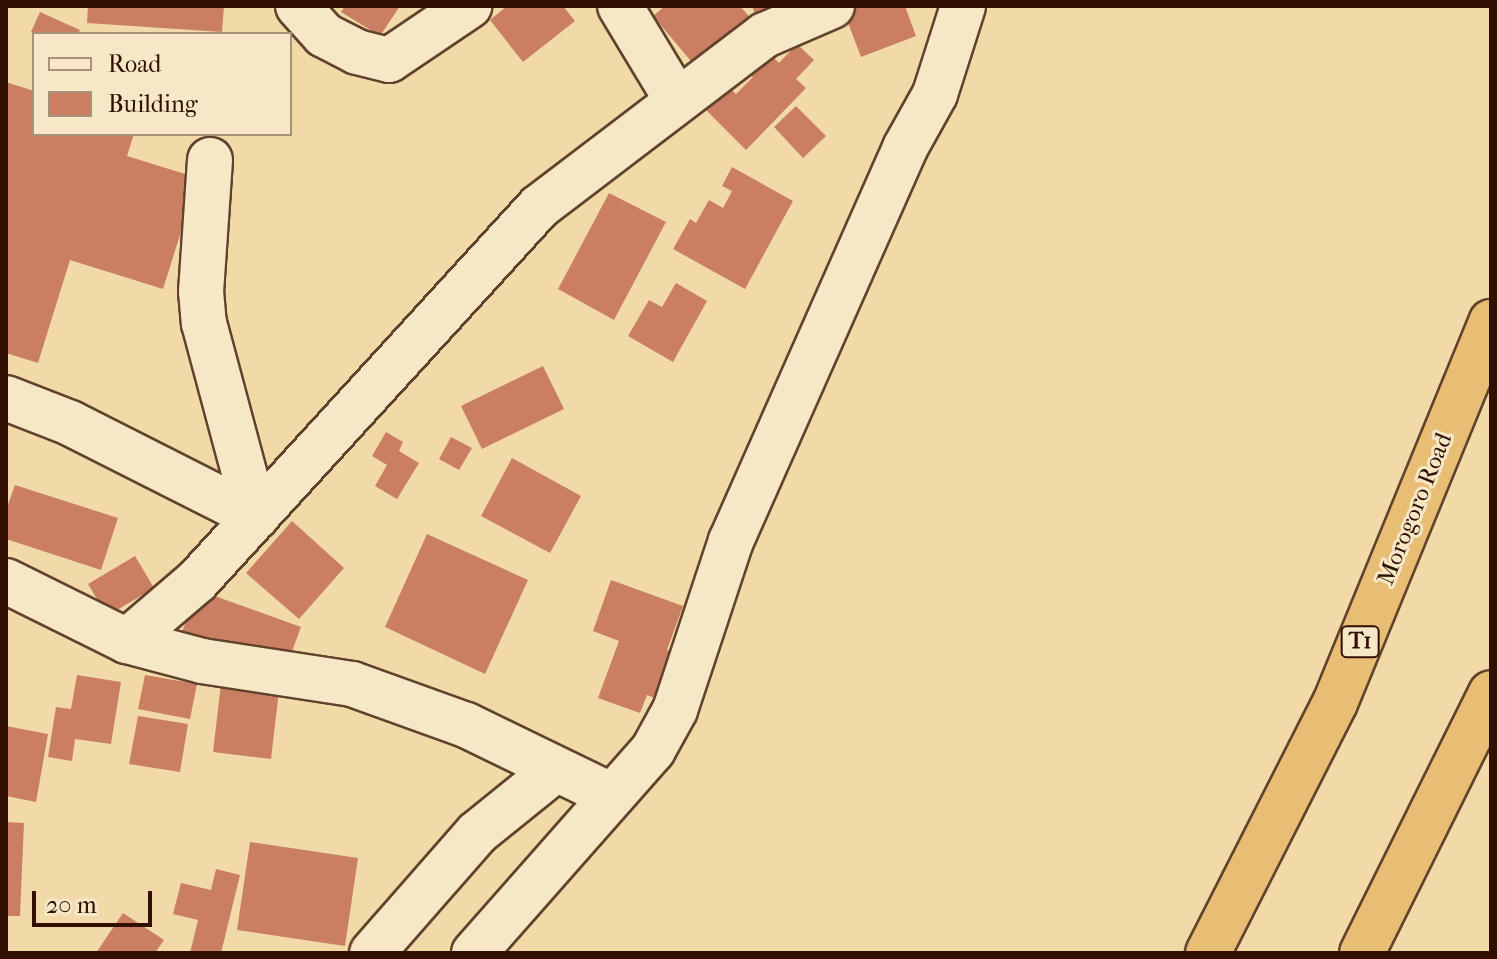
<!DOCTYPE html>
<style>
body{margin:0}
#map{position:relative;width:1497px;height:959px;overflow:hidden;background:#f1daa8;font-family:"IM FELL French Canon",serif}
div>[style]{position:absolute}
.building>*{inset:0;background:#ca7f63}
.roads{filter:drop-shadow(2px 0 #61422c) drop-shadow(-2px 0 #61422c) drop-shadow(0 2px #61422c) drop-shadow(0 -2px #61422c)}
.minor>*{height:44px;margin:-22px;padding:0 22px;transform-origin:22px;border-radius:22px;background:#f6e7c6}
.highway>*{height:44px;margin:-22px;padding:0 22px;transform-origin:22px;border-radius:22px;background:#e8bd74}
span{translate:-50% -50%;white-space:nowrap;text-align:center;line-height:1.15;-webkit-text-stroke:6px #f6e7c6;paint-order:stroke}
.shield-label span{padding:2px 6px;background:#f6e7c6;border:2px solid;border-radius:6px;-webkit-text-stroke-width:0}
.shield-label{font-size:22px;color:#311002;font-weight:700}
.street-label{font-size:24px;color:#311002}
.frame{position:absolute;inset:0;border:8px solid #311002;pointer-events:none}
.legend{position:absolute;left:32px;top:32px;width:260px;height:104px;box-sizing:border-box;background:#f6e7c6;border:2px solid #a79178;margin:0;padding:10px 14px;list-style:none;font-size:24px;color:#311002}
.legend li{display:flex;align-items:center;gap:16px;height:40px}
.legend b{width:40px;border:2px solid #a79178}
.scale{position:absolute;left:32px;top:891px;width:120px;height:36px;box-sizing:border-box;border:4px solid #311002;border-top:0;padding-left:10px;font-size:24px;line-height:28px;white-space:nowrap;color:#311002;-webkit-text-stroke:6px #f6e7c6;paint-order:stroke}
</style>
<div id="map">
<div class="building">
<div style="clip-path:polygon(88px 6px,224px 6px,222px 32px,87px 23px)"></div>
<div style="clip-path:polygon(345px 6px,400px 6px,380px 36px,341px 12px)"></div>
<div style="clip-path:polygon(507px 6px,563px 6px,575px 21px,523px 62px,490px 20px)"></div>
<div style="clip-path:polygon(665px 6px,740px 6px,757px 26px,701px 73px,653px 16px)"></div>
<div style="clip-path:polygon(752px 6px,798px 6px,759px 24px)"></div>
<div style="clip-path:polygon(860px 6px,905px 6px,916px 36px,861px 57px,844px 12px)"></div>
<div style="clip-path:polygon(40px 12px,80px 30px,78px 34px,31px 32px)"></div>
<div style="clip-path:polygon(797px 44px,814px 60px,796px 79px,806px 88px,746px 150px,702px 106px,724px 83px,736px 94px,753px 77px,746px 71px,766px 50px,779px 63px)"></div>
<div style="clip-path:polygon(6px 82px,34px 91px,34px 134px,134px 134px,127px 156px,198px 178px,163px 289px,70px 260px,38px 363px,6px 353px)"></div>
<div style="clip-path:polygon(796px 106px,826px 136px,803px 158px,774px 127px)"></div>
<div style="clip-path:polygon(732px 167px,793px 201px,745px 289px,673px 249px,690px 219px,696px 223px,709px 200px,723px 208px,732px 191px,722px 186px)"></div>
<div style="clip-path:polygon(609px 193px,666px 222px,614px 320px,558px 289px)"></div>
<div style="clip-path:polygon(676px 283px,707px 301px,673px 362px,628px 336px,649px 300px,662px 307px)"></div>
<div style="clip-path:polygon(543px 366px,564px 409px,482px 449px,461px 406px)"></div>
<div style="clip-path:polygon(386px 432px,403px 442px,399px 451px,419px 463px,397px 499px,375px 486px,387px 465px,372px 456px)"></div>
<div style="clip-path:polygon(451px 437px,472px 448px,459px 470px,439px 459px)"></div>
<div style="clip-path:polygon(512px 458px,581px 496px,550px 553px,481px 516px)"></div>
<div style="clip-path:polygon(15px 485px,118px 518px,101px 570px,6px 539px,6px 510px)"></div>
<div style="clip-path:polygon(292px 521px,344px 568px,299px 619px,246px 573px)"></div>
<div style="clip-path:polygon(427px 534px,528px 580px,485px 674px,385px 627px)"></div>
<div style="clip-path:polygon(135px 556px,154px 588px,107px 616px,88px 584px)"></div>
<div style="clip-path:polygon(611px 580px,683px 606px,667px 650px,677px 654px,660px 700px,647px 695px,640px 713px,598px 698px,619px 641px,593px 631px)"></div>
<div style="clip-path:polygon(198px 590px,301px 627px,285px 670px,182px 632px)"></div>
<div style="clip-path:polygon(77px 675px,121px 682px,111px 744px,75px 739px,72px 761px,48px 757px,56px 707px,71px 709px)"></div>
<div style="clip-path:polygon(145px 675px,197px 684px,190px 719px,138px 709px)"></div>
<div style="clip-path:polygon(221px 684px,279px 691px,271px 759px,213px 752px)"></div>
<div style="clip-path:polygon(138px 716px,188px 724px,180px 772px,129px 764px)"></div>
<div style="clip-path:polygon(6px 726px,48px 734px,36px 802px,6px 796px)"></div>
<div style="clip-path:polygon(6px 822px,24px 823px,20px 916px,6px 916px)"></div>
<div style="clip-path:polygon(250px 842px,358px 858px,345px 946px,237px 930px)"></div>
<div style="clip-path:polygon(216px 869px,240px 875px,221px 953px,190px 953px,198px 920px,173px 914px,181px 883px,211px 890px)"></div>
<div style="clip-path:polygon(123px 913px,164px 940px,155px 953px,96px 953px)"></div>
</div>
<div class="roads">
<div class="minor">
<div style="left:298px;top:6px;width:39px;rotate:48deg"></div>
<div style="left:324px;top:35px;width:37px;rotate:27deg"></div>
<div style="left:357px;top:52px;width:33px;rotate:14deg"></div>
<div style="left:389px;top:60px;width:97px;rotate:-34deg"></div>
<div style="left:620px;top:6px;width:109px;rotate:58.9deg"></div>
<div style="left:210px;top:160px;width:131px;rotate:93.9deg"></div>
<div style="left:201px;top:291px;width:32px;rotate:85deg"></div>
<div style="left:204px;top:323px;width:201px;rotate:75deg"></div>
<div style="left:6px;top:398px;width:69px;rotate:21.3deg"></div>
<div style="left:70px;top:423px;width:208px;rotate:26.8deg"></div>
<div style="left:6px;top:581px;width:135px;rotate:26.4deg"></div>
<div style="left:127px;top:641px;width:78px;rotate:14.9deg"></div>
<div style="left:202px;top:661px;width:152px;rotate:8.7deg"></div>
<div style="left:352px;top:684px;width:121px;rotate:19.8deg"></div>
<div style="left:466px;top:725px;width:162px;rotate:25.9deg"></div>
<div style="left:127px;top:641px;width:92px;rotate:-40.6deg"></div>
<div style="left:197px;top:581px;width:507px;rotate:-47.56deg"></div>
<div style="left:539px;top:207px;width:284px;rotate:-37.3deg"></div>
<div style="left:765px;top:35px;width:73px;rotate:-23.4deg"></div>
<div style="left:372px;top:953px;width:159px;rotate:-48.8deg"></div>
<div style="left:477px;top:833px;width:100px;rotate:-38.9deg"></div>
<div style="left:474px;top:953px;width:271px;rotate:-48.6deg"></div>
<div style="left:653px;top:750px;width:46px;rotate:-61.2deg"></div>
<div style="left:675px;top:710px;width:178px;rotate:-71.7deg"></div>
<div style="left:731px;top:541px;width:430px;rotate:-66.1deg"></div>
<div style="left:905px;top:148px;width:62px;rotate:-60.9deg"></div>
<div style="left:935px;top:94px;width:92px;rotate:-72.3deg"></div>
</div>
<div class="highway">
<div style="left:1208px;top:953px;width:280px;rotate:-63.1deg"></div>
<div style="left:1335px;top:703px;width:412px;rotate:-67.7deg"></div>
<div style="left:1362px;top:953px;width:290px;rotate:-63.6deg"></div>
</div>
</div>
<div class="shield-label">
<span style="left:1360px;top:642px">T1</span>
</div>
<div class="street-label">
<span style="left:1415px;top:509px;rotate:-68deg">Morogoro Road</span>
</div>
<div class="frame"></div>
<ul class="legend">
<li><b style="height:10px;background:#f6e7c6"></b>Road</li>
<li><b style="height:22px;background:#ca7f63"></b>Building</li>
</ul>
<div class="scale">20 m</div>
</div>
